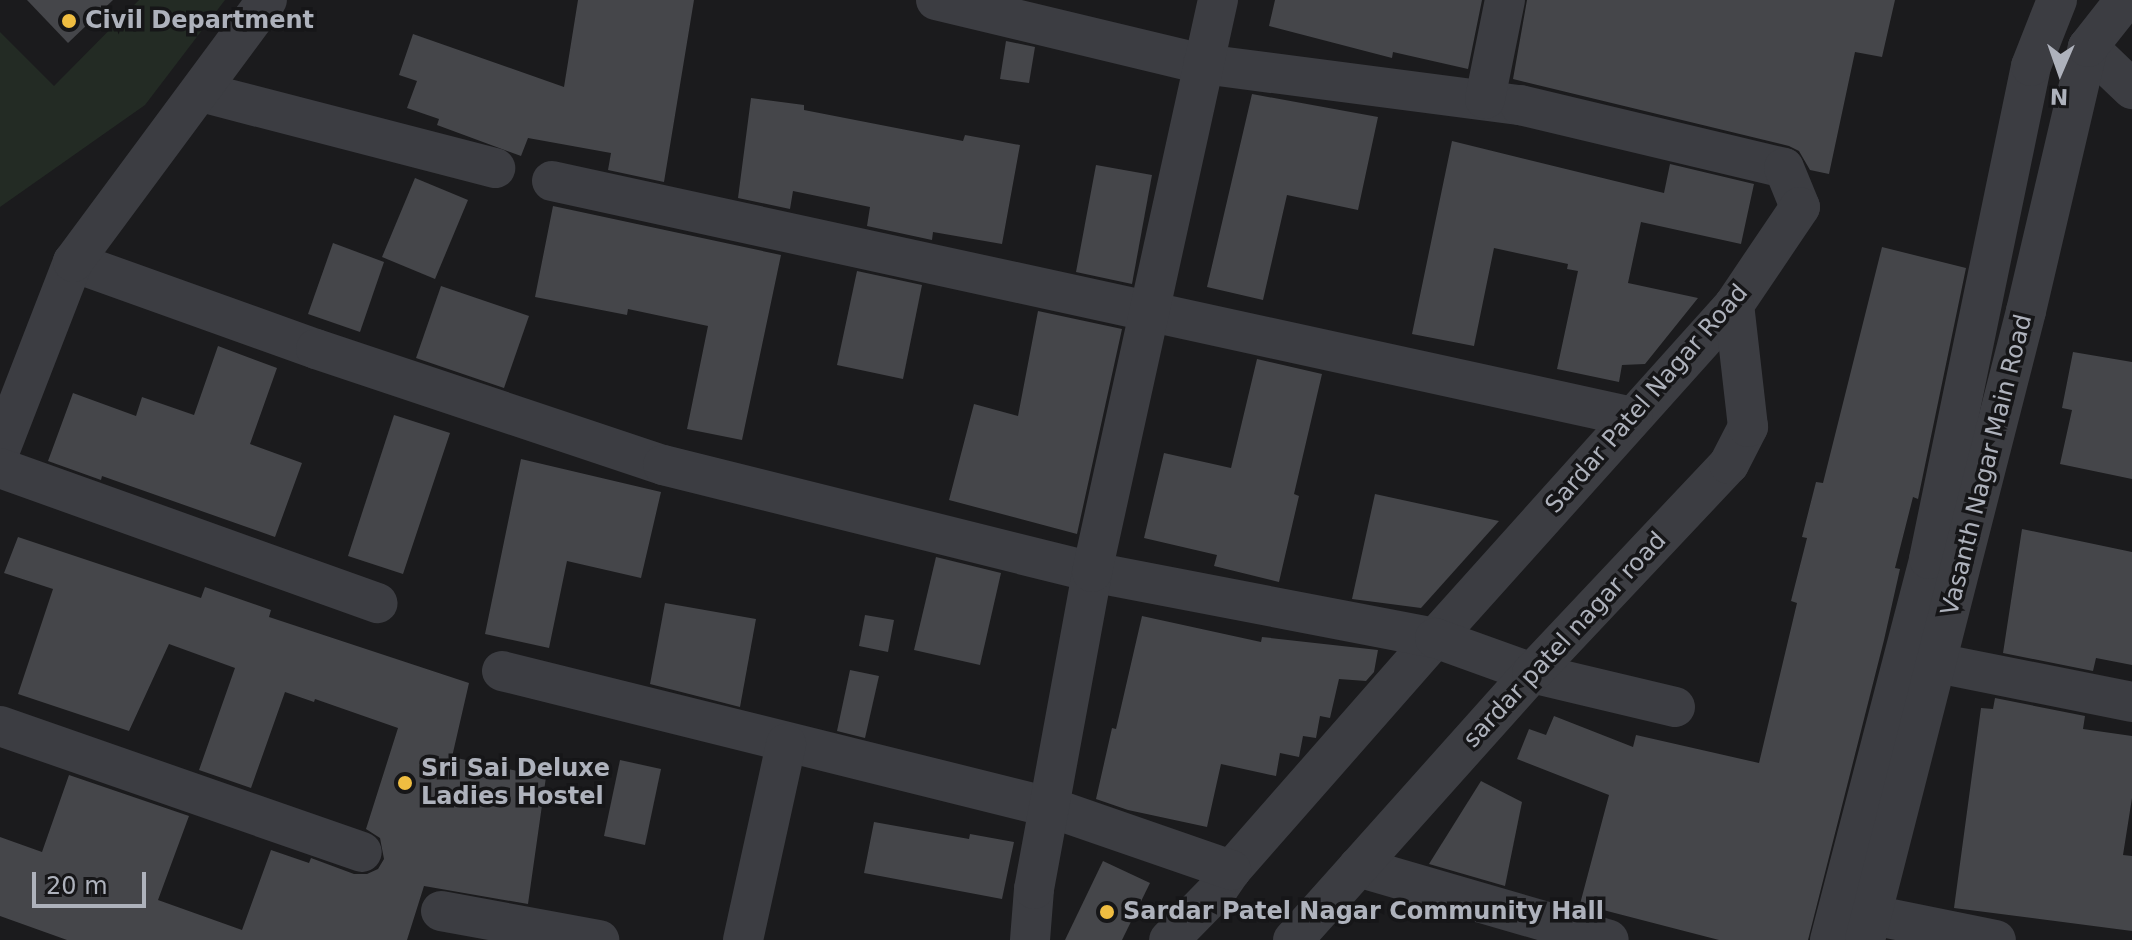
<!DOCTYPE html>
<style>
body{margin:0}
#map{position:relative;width:2132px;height:940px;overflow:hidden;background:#1b1b1d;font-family:"DejaVu Sans",sans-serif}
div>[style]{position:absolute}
.green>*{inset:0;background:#232b24}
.building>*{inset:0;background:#45464a}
.minor>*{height:40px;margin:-20px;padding:0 20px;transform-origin:20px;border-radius:20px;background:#3c3d42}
.dots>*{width:22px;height:22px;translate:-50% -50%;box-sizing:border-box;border:4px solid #161618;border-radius:50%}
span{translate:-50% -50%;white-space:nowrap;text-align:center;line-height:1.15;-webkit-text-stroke:7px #161618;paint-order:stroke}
.poi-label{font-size:24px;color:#aeb2bc;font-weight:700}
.left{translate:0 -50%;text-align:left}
.street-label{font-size:24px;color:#aeb2bc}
.north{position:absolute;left:2020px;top:32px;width:80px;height:80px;-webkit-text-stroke:6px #161618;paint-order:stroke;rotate:182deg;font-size:22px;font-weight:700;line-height:32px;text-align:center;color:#aeb2bc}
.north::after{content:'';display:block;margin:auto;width:28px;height:36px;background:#aeb2bc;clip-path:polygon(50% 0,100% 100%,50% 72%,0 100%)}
.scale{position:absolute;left:32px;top:872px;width:114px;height:36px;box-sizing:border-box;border:4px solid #aeb2bc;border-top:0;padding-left:10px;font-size:24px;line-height:28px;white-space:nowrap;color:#aeb2bc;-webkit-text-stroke:6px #161618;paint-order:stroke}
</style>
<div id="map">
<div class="green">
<div style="clip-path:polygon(139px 0,225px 0,145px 105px,0 207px,0 32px,54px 86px)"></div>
</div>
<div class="building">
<div style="clip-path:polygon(27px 0,113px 0,68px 43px)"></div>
<div style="clip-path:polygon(578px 0,694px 0,664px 182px,608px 170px,611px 153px,528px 138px,521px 156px,437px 125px,439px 119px,407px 108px,417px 81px,399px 75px,413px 34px,564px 87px)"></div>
<div style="clip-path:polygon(1275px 0,1482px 0,1468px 69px,1393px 52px,1392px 58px,1269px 26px)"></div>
<div style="clip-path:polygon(1527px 0,1895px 0,1882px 57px,1855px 52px,1829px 174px,1810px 170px,1799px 151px,1789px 146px,1513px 79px)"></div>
<div style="clip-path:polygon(1006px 41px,1035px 47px,1029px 83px,1000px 79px)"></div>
<div style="clip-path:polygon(1252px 94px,1378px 117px,1358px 210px,1287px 195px,1263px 300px,1207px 287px)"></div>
<div style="clip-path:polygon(751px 98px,804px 105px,804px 110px,963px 141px,965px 135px,1020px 145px,1002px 244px,933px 232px,932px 240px,867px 226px,870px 207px,793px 191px,790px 209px,738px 198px)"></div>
<div style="clip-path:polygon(1452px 141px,1664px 193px,1670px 164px,1754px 184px,1741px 244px,1641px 222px,1628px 283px,1698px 298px,1645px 364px,1622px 365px,1619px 382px,1557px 369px,1578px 271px,1567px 269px,1568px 264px,1494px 248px,1474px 346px,1412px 334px)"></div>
<div style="clip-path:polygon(1096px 165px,1152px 175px,1132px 284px,1076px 272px)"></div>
<div style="clip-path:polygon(415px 178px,468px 200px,435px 279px,382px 257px)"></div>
<div style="clip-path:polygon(553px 206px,781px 255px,742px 440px,687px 429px,708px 326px,628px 309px,627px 315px,535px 297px)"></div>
<div style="clip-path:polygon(333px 243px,384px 262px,360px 332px,308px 314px)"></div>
<div style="clip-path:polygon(1882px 247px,1966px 268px,1918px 499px,1913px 497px,1895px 568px,1900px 569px,1884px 640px,1808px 940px,1719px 940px,1580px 904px,1609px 795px,1517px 759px,1529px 729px,1546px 735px,1554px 716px,1633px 747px,1636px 735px,1759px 763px,1797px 603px,1791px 601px,1807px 538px,1802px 537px,1816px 482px,1823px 483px)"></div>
<div style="clip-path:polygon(857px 271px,922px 285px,903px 379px,837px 365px)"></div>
<div style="clip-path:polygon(441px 286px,529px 316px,504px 388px,416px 358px)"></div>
<div style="clip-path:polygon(1038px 311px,1122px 329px,1077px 534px,949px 500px,974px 404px,1018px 416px)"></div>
<div style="clip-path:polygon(218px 346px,277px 368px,250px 444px,302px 463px,275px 537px,102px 476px,101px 480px,48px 461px,73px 393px,136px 416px,142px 397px,194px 415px)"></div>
<div style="clip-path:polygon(2073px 352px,2132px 362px,2132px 479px,2060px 464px,2072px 410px,2062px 408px)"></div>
<div style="clip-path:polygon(1257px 359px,1322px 374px,1294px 494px,1299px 496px,1279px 582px,1214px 566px,1217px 555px,1144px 538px,1164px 453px,1231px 468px)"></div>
<div style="clip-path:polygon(394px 415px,450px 433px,403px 574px,348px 556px)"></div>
<div style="clip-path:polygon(521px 459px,661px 492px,641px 578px,567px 561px,549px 648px,485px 634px)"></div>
<div style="clip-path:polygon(1375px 494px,1499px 521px,1421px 608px,1352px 599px)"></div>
<div style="clip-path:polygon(2022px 529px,2132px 552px,2132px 665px,2096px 658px,2093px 671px,2003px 653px)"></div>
<div style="clip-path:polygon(18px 537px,201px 598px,205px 587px,271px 610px,269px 617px,469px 683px,452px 757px,546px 777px,528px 904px,424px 886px,407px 940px,67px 940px,0 916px,0 837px,42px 852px,69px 775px,189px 816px,158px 900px,242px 930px,271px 850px,309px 863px,311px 858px,354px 874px,367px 874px,378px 869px,384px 859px,380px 838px,366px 829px,398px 728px,315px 699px,314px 702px,285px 692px,251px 788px,199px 770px,235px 668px,169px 644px,129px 731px,18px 694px,53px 589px,4px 573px)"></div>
<div style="clip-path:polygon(936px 557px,1001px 573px,980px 665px,914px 650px)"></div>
<div style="clip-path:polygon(665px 603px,756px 619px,740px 707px,650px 684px)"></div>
<div style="clip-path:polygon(865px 615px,894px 620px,888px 652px,859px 646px)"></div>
<div style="clip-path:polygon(1142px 616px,1261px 642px,1262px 637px,1378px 650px,1374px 672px,1366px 681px,1339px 679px,1330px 718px,1320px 716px,1316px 738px,1303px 736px,1299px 757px,1280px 753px,1276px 776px,1221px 764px,1207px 827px,1128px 810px,1096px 799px,1112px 728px,1116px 729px)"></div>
<div style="clip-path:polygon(850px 670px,879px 676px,865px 738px,837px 731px)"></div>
<div style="clip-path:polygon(1995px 698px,2085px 716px,2083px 729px,2132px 736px,2132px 798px,2123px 855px,2132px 856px,2132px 931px,1954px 908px,1981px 708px,1993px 709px)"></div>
<div style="clip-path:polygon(620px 760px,661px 769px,645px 845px,604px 836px)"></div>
<div style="clip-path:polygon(1481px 781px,1522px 802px,1505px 886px,1429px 864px)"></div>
<div style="clip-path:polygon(874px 822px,969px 839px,970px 834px,1014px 842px,1002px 899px,864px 873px)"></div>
<div style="clip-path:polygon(1103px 861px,1150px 883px,1122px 940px,1065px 940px)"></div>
</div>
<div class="minor">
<div style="left:936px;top:0;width:275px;rotate:13.5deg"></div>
<div style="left:1203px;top:64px;width:320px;rotate:7.4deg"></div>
<div style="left:1520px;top:105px;width:271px;rotate:13.4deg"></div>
<div style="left:1784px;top:168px;width:42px;rotate:67.7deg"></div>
<div style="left:1800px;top:207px;width:118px;rotate:124deg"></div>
<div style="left:1734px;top:305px;width:448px;rotate:131.9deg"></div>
<div style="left:1435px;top:638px;width:309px;rotate:131.3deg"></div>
<div style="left:1231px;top:870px;width:27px;rotate:124deg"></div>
<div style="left:1216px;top:892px;width:67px;rotate:134.4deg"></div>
<div style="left:2088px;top:47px;width:61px;rotate:43.7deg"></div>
<div style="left:201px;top:92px;width:304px;rotate:14.5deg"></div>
<div style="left:1485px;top:99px;width:101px;rotate:-78.6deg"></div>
<div style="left:552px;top:181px;width:1106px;rotate:12.32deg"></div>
<div style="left:73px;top:262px;width:258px;rotate:19.7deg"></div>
<div style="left:316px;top:349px;width:366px;rotate:18.5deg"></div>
<div style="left:663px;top:465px;width:442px;rotate:14deg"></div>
<div style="left:1092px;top:572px;width:349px;rotate:10.9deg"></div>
<div style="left:1435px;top:638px;width:103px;rotate:19.8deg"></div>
<div style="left:1532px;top:673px;width:147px;rotate:13.4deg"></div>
<div style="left:0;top:450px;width:202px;rotate:-68.8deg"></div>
<div style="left:73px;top:262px;width:326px;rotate:-53.5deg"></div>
<div style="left:0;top:468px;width:401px;rotate:19.7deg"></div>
<div style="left:1912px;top:658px;width:224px;rotate:11.3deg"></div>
<div style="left:502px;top:671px;width:564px;rotate:13.96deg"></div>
<div style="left:1049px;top:807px;width:193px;rotate:19.1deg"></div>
<div style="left:0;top:726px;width:383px;rotate:19.2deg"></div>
<div style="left:1358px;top:867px;width:261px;rotate:16.2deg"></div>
<div style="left:1843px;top:909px;width:156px;rotate:11.5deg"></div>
<div style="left:441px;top:911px;width:161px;rotate:10.4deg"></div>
<div style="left:743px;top:940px;width:201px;rotate:-77.6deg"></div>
<div style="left:1030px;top:940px;width:51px;rotate:-85.5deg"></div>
<div style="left:1034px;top:889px;width:322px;rotate:-79.6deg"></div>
<div style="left:1092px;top:572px;width:586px;rotate:-77.58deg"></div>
<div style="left:1293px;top:940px;width:358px;rotate:-48.2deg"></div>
<div style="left:1532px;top:673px;width:287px;rotate:-46.7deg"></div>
<div style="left:1729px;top:464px;width:42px;rotate:-62.8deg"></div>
<div style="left:1748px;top:427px;width:123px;rotate:-96.5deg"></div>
<div style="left:1830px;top:940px;width:394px;rotate:-75.4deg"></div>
<div style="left:1929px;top:559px;width:503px;rotate:-78.31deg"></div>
<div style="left:2031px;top:66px;width:71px;rotate:-68.5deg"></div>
<div style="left:1865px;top:940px;width:649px;rotate:-75.64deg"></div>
<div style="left:2026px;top:311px;width:271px;rotate:-76.8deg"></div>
<div style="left:2088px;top:47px;width:60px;rotate:-51.8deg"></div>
</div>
<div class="dots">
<div style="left:69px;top:21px;background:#efbd41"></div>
<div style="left:405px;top:783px;background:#efbd41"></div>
<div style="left:1107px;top:912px;background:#efbd41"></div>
</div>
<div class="poi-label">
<span class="left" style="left:85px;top:21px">Civil Department</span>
<span class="left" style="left:421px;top:783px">Sri Sai Deluxe<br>Ladies Hostel</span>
<span class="left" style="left:1123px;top:912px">Sardar Patel Nagar Community Hall</span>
</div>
<div class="street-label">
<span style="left:1647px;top:399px;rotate:-49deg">Sardar Patel Nagar Road</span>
<span style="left:1987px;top:465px;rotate:-76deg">Vasanth Nagar Main Road</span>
<span style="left:1565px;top:640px;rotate:-47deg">sardar patel nagar road</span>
</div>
<div class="north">N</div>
<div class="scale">20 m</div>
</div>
